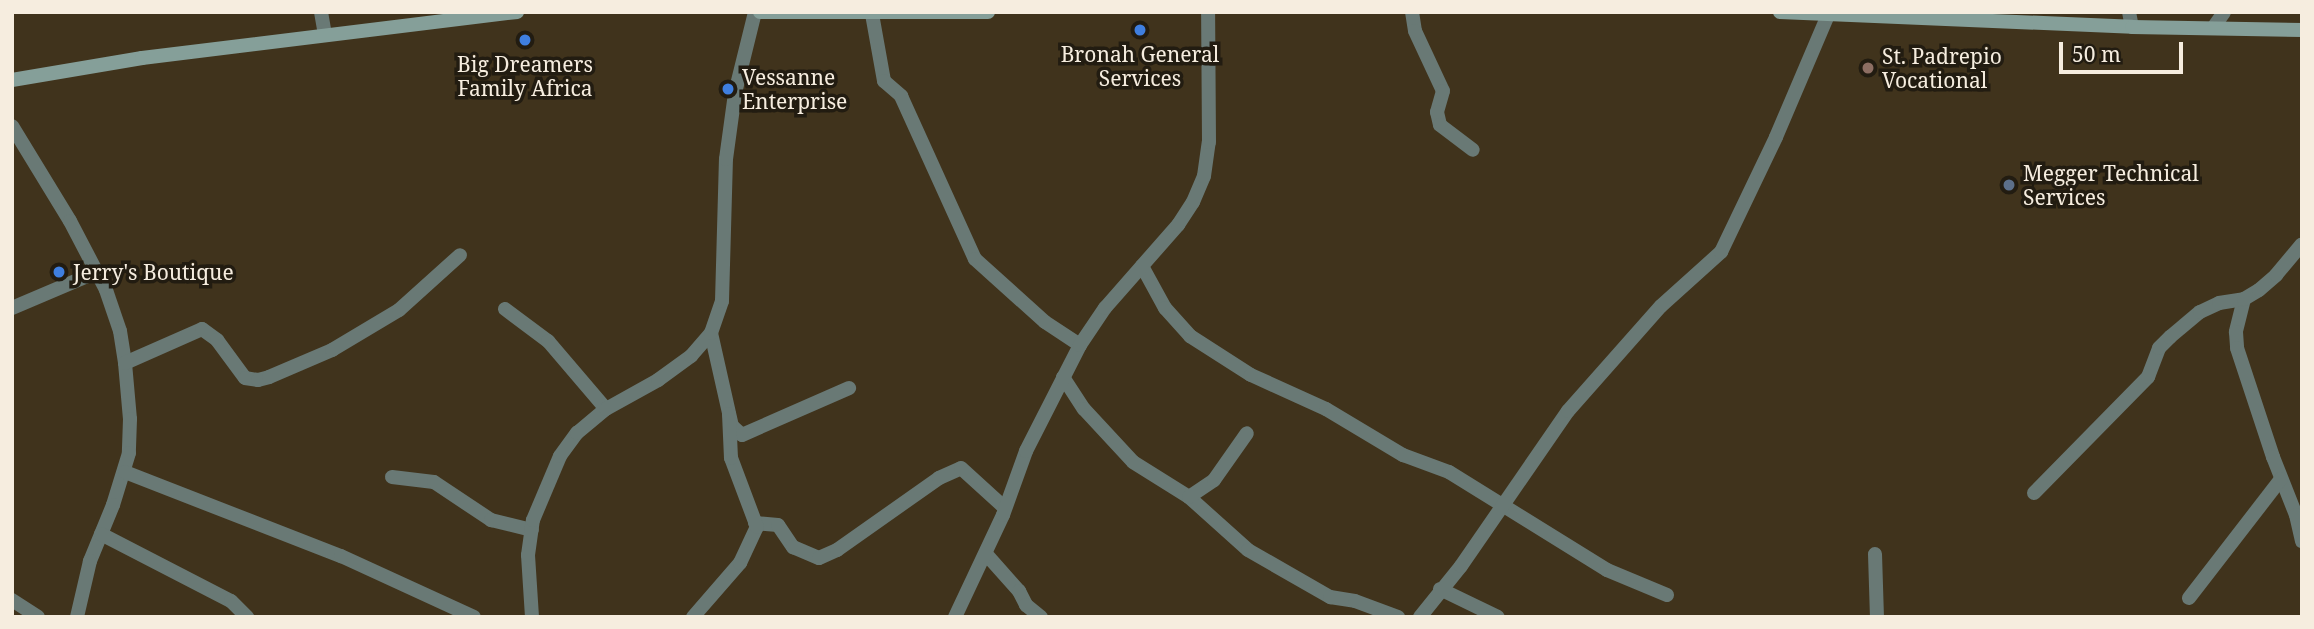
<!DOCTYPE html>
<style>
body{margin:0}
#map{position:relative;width:2314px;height:629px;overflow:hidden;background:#40331c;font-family:"Noto Serif",serif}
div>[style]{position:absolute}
.minor>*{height:14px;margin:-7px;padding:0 7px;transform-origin:7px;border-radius:7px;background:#697975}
.secondary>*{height:14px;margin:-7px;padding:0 7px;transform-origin:7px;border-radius:7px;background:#859f99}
.dots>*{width:19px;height:19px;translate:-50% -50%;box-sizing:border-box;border:4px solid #221c11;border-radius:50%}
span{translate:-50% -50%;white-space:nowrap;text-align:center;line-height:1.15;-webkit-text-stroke:7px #221c11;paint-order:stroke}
.poi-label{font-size:21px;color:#f6eddf}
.left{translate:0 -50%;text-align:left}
.frame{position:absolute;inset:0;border:14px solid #f6eddf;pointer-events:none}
.scale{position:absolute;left:2059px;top:42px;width:124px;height:32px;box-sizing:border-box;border:4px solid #f6eddf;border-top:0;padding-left:9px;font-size:21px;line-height:24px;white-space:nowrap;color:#f6eddf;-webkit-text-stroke:5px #221c11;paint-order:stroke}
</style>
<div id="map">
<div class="minor">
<div style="left:321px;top:12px;width:22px;rotate:80deg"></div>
<div style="left:1412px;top:12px;width:19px;rotate:81deg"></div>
<div style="left:1415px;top:31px;width:66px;rotate:65deg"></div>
<div style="left:1443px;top:91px;width:22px;rotate:106deg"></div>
<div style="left:1437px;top:112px;width:13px;rotate:77deg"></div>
<div style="left:1440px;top:125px;width:41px;rotate:37.1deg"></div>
<div style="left:2129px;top:12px;width:15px;rotate:79deg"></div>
<div style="left:872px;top:14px;width:68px;rotate:79.8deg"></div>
<div style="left:884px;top:81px;width:23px;rotate:41deg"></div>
<div style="left:901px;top:96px;width:179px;rotate:65.6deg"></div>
<div style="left:975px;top:259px;width:94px;rotate:42deg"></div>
<div style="left:1045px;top:322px;width:42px;rotate:33.3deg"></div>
<div style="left:2213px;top:28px;width:19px;rotate:-55deg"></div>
<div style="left:12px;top:126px;width:111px;rotate:58.6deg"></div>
<div style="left:70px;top:221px;width:78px;rotate:62.4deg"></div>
<div style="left:106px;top:290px;width:43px;rotate:71.1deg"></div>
<div style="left:120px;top:331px;width:32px;rotate:81deg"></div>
<div style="left:125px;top:363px;width:56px;rotate:84.9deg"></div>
<div style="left:130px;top:419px;width:34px;rotate:92deg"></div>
<div style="left:129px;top:453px;width:54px;rotate:107.1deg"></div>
<div style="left:113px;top:505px;width:61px;rotate:112.3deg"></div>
<div style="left:90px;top:561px;width:57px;rotate:103.1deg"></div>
<div style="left:1142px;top:266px;width:48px;rotate:61.3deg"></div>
<div style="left:1165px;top:308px;width:38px;rotate:48deg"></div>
<div style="left:1190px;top:336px;width:72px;rotate:32.6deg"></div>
<div style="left:1251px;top:375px;width:82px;rotate:24.4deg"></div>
<div style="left:1326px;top:409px;width:90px;rotate:30.9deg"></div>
<div style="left:1403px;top:455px;width:49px;rotate:20.3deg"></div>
<div style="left:1449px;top:472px;width:186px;rotate:31.8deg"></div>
<div style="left:1607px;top:570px;width:65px;rotate:22.6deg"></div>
<div style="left:2244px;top:299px;width:34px;rotate:104deg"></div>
<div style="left:2236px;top:332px;width:16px;rotate:86deg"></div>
<div style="left:2237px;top:348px;width:115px;rotate:71.7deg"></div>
<div style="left:2273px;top:457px;width:62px;rotate:68.4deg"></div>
<div style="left:2296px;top:515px;width:27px;rotate:77deg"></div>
<div style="left:12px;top:308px;width:92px;rotate:-23deg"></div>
<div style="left:505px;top:309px;width:54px;rotate:36.7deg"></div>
<div style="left:548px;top:341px;width:89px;rotate:49.5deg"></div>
<div style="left:711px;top:333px;width:95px;rotate:77.3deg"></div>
<div style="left:732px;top:426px;width:13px;rotate:42deg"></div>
<div style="left:742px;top:435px;width:117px;rotate:-23.7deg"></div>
<div style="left:125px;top:363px;width:84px;rotate:-23.8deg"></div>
<div style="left:202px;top:329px;width:19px;rotate:36deg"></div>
<div style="left:217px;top:340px;width:47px;rotate:53.6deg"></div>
<div style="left:245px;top:378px;width:13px;rotate:9deg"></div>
<div style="left:258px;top:380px;width:11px;rotate:-15deg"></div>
<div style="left:269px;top:377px;width:69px;rotate:-23.2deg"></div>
<div style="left:332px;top:350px;width:78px;rotate:-30.8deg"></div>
<div style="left:399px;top:310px;width:82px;rotate:-42deg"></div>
<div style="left:1063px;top:377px;width:38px;rotate:57deg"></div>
<div style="left:1084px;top:409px;width:72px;rotate:47.2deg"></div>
<div style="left:1133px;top:462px;width:66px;rotate:32deg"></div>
<div style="left:1189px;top:497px;width:79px;rotate:41.9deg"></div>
<div style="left:1248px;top:550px;width:95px;rotate:29.8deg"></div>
<div style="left:1330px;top:597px;width:25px;rotate:9deg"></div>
<div style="left:1355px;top:601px;width:46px;rotate:20.4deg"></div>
<div style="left:125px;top:472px;width:232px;rotate:21.3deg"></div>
<div style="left:341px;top:556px;width:146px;rotate:24.6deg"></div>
<div style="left:392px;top:477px;width:42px;rotate:6.8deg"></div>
<div style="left:434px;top:482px;width:69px;rotate:33.7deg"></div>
<div style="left:491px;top:520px;width:42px;rotate:13.7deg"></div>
<div style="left:2034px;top:493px;width:163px;rotate:-45.5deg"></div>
<div style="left:2148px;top:377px;width:31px;rotate:-69deg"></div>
<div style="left:2159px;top:348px;width:16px;rotate:-45deg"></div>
<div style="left:2170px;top:337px;width:39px;rotate:-40deg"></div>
<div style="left:2200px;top:312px;width:21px;rotate:-25deg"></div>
<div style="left:2219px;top:303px;width:25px;rotate:-9deg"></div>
<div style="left:2244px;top:299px;width:17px;rotate:-31deg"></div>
<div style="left:2259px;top:290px;width:23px;rotate:-41deg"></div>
<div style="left:2276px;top:275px;width:40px;rotate:-50deg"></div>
<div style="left:1189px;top:497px;width:30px;rotate:-34deg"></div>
<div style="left:1214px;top:480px;width:57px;rotate:-54.9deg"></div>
<div style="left:755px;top:523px;width:23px;rotate:5deg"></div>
<div style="left:778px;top:525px;width:27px;rotate:56deg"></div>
<div style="left:793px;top:547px;width:28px;rotate:23deg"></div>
<div style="left:819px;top:558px;width:20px;rotate:-24deg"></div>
<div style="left:837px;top:550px;width:125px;rotate:-35.2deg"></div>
<div style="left:939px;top:478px;width:24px;rotate:-24deg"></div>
<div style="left:961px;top:468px;width:59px;rotate:42.3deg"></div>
<div style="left:101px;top:534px;width:146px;rotate:27.3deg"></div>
<div style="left:231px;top:601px;width:23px;rotate:45deg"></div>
<div style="left:986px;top:554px;width:50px;rotate:48.3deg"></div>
<div style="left:1019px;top:591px;width:16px;rotate:63deg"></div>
<div style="left:1026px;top:605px;width:19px;rotate:39deg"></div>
<div style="left:1875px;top:554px;width:63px;rotate:88.2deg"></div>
<div style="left:1440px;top:589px;width:64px;rotate:25.8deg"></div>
<div style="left:2189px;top:598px;width:150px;rotate:-52.3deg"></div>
<div style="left:12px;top:600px;width:31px;rotate:33deg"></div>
<div style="left:532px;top:617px;width:62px;rotate:-93.7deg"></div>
<div style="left:528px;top:555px;width:35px;rotate:-82deg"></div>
<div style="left:533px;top:520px;width:69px;rotate:-67.1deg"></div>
<div style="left:560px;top:456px;width:29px;rotate:-54deg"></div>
<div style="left:577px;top:433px;width:38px;rotate:-40deg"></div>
<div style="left:606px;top:409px;width:60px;rotate:-29.1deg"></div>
<div style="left:658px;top:380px;width:41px;rotate:-36deg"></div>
<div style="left:691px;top:356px;width:30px;rotate:-49deg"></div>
<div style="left:711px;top:333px;width:34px;rotate:-71deg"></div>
<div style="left:722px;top:301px;width:142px;rotate:-88.4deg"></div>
<div style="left:726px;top:159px;width:67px;rotate:-82.2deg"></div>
<div style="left:735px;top:93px;width:83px;rotate:-76.1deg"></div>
<div style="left:693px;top:617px;width:72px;rotate:-49deg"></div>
<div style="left:740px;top:563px;width:40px;rotate:-65deg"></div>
<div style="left:757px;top:527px;width:74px;rotate:-110.6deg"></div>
<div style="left:731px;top:458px;width:44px;rotate:-92.6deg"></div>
<div style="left:955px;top:617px;width:113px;rotate:-64.8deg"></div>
<div style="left:1003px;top:515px;width:68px;rotate:-70.2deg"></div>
<div style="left:1026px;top:451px;width:119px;rotate:-63deg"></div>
<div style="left:1080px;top:345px;width:45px;rotate:-56deg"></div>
<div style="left:1105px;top:308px;width:111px;rotate:-48.7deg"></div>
<div style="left:1178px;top:225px;width:27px;rotate:-57deg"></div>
<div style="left:1193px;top:202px;width:28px;rotate:-67deg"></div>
<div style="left:1204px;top:176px;width:34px;rotate:-82deg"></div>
<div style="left:1209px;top:142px;width:130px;rotate:-90.4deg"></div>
<div style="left:1420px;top:617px;width:65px;rotate:-51.2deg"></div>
<div style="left:1461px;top:566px;width:188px;rotate:-55.4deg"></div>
<div style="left:1568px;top:411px;width:140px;rotate:-48.5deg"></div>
<div style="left:1661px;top:306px;width:81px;rotate:-42deg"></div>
<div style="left:1721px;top:252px;width:127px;rotate:-64.4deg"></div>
<div style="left:1776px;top:137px;width:135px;rotate:-66.9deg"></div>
</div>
<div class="secondary">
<div style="left:760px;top:12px;width:228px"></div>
<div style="left:1780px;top:12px;width:352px;rotate:2.4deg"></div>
<div style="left:2132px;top:27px;width:170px;rotate:1deg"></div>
<div style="left:12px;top:80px;width:132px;rotate:-9.6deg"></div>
<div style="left:142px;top:58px;width:378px;rotate:-7deg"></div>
</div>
<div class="dots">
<div style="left:1140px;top:30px;background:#3f7fe0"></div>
<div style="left:525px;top:40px;background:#3f7fe0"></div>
<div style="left:1868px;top:68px;background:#8d6e63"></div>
<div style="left:728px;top:89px;background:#3f7fe0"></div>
<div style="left:2009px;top:185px;background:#5c6f8a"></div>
<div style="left:59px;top:272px;background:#3f7fe0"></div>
</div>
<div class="poi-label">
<span style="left:1140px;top:66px">Bronah General<br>Services</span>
<span class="left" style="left:1882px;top:68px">St. Padrepio<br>Vocational</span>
<span style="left:525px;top:76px">Big Dreamers<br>Family Africa</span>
<span class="left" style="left:742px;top:89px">Vessanne<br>Enterprise</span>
<span class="left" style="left:2023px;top:185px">Megger Technical<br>Services</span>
<span class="left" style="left:73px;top:272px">Jerry's Boutique</span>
</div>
<div class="frame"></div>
<div class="scale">50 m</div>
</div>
